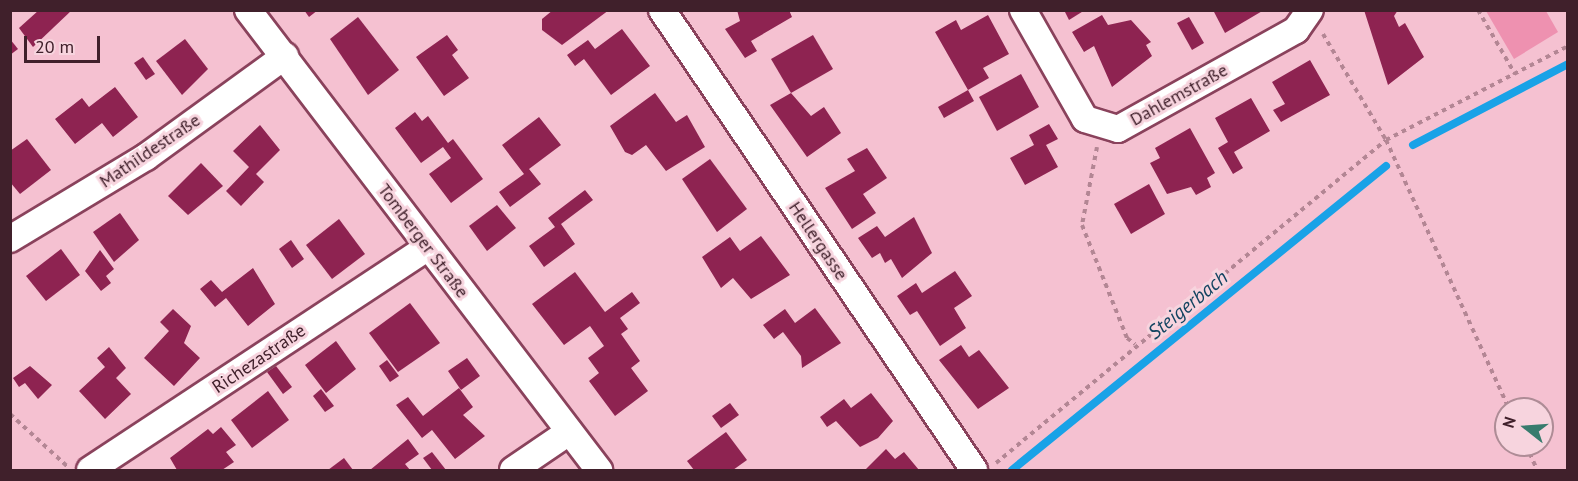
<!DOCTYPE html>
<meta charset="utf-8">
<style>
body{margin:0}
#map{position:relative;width:1578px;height:481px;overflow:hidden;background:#f5c1d1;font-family:"PT Sans",sans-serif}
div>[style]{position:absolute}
.green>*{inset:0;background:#ee91b0}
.stream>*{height:8px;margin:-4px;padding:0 4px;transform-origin:4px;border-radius:4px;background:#19a2e7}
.building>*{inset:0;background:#8e2351}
.path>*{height:4px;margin-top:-2px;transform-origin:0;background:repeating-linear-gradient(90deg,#b38694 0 4.5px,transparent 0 9px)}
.roads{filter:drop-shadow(2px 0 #8a425c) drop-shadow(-2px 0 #8a425c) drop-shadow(0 2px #8a425c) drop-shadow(0 -2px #8a425c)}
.minor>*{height:26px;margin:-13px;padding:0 13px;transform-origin:13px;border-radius:13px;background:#fff}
span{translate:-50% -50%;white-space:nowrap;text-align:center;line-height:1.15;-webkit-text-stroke:6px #f7d4de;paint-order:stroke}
.street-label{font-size:18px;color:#40202b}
.water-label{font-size:20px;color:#134461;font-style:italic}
.frame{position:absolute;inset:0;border:12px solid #40202b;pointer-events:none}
.north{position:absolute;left:1494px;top:397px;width:60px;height:60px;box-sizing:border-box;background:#f7d4de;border:2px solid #ae8c96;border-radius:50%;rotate:287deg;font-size:16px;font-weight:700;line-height:24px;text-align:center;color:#40202b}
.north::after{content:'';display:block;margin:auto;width:21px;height:27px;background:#387c6e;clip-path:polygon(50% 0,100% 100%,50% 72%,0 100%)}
.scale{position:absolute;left:24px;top:36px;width:76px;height:27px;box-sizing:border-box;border:3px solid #40202b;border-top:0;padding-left:8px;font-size:18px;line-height:21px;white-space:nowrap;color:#40202b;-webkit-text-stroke:4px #f7d4de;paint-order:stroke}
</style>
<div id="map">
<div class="green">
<div style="clip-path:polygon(1486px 11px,1546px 11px,1558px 32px,1514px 59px)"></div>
</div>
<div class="stream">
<div style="left:1413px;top:145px;width:175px;rotate:-27.6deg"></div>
<div style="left:1012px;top:470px;width:482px;rotate:-39.1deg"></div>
</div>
<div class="building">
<div style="clip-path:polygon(39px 10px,72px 10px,33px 47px,19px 28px)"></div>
<div style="clip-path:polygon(304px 10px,318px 10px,309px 17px)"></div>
<div style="clip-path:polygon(553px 10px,609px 10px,562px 45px,542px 30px,542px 19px)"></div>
<div style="clip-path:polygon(789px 10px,792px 17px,751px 41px,757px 51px,745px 58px,725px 29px,740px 21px,737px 10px)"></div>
<div style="clip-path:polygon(1064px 10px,1085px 10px,1069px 20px)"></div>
<div style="clip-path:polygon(1213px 10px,1264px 10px,1225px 33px)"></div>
<div style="clip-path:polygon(1364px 10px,1398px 10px,1394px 16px,1399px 27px,1405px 23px,1424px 57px,1388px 85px)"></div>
<div style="clip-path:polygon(988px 15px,1009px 54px,983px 68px,989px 78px,968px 90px,935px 32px,956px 20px,961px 30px)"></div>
<div style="clip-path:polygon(1102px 15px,1108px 25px,1131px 20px,1151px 42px,1146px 45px,1152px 56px,1112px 87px,1094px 46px,1084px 52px,1072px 32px)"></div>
<div style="clip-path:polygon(358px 17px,399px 70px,368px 95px,330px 39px)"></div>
<div style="clip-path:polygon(1189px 17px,1204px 43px,1192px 50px,1177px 23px)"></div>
<div style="clip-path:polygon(622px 29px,650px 66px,611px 95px,584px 59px,575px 66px,567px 55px,588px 40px,595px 49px)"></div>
<div style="clip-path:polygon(447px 35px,458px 50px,452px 55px,469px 78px,444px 96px,416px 57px)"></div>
<div style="clip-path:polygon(813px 35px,833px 69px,791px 93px,771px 59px)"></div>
<div style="clip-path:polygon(10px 39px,18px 49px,10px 55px)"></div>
<div style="clip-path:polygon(185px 39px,208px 69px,182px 95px,156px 61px)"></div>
<div style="clip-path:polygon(143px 57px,155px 74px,146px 80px,134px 63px)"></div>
<div style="clip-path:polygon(1310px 60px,1330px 95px,1281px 122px,1273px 110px,1285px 104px,1272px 82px)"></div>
<div style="clip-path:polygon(1021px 74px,1039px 107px,997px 131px,979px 97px)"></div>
<div style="clip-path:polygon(115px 87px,138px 117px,113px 137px,102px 123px,75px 144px,55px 119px,82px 98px,89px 107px)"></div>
<div style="clip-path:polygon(968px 90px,974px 101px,944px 118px,938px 107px)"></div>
<div style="clip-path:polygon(655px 93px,676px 122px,687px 115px,705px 147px,666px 171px,646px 145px,632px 155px,625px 152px,610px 126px)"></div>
<div style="clip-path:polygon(791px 93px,811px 116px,824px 107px,841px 133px,807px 157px,770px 105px)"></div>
<div style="clip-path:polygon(1251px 98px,1270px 131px,1234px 152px,1243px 168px,1233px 174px,1218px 148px,1228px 142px,1215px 118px)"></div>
<div style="clip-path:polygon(415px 112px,422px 121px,428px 116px,448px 143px,453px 139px,483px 179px,451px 203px,429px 174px,451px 158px,443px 147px,421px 163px,395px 128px)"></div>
<div style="clip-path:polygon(539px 117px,561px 145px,529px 169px,541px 184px,510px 207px,499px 192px,524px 174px,502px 145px)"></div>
<div style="clip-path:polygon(1049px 124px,1058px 139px,1046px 145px,1058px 167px,1025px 185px,1010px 158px,1034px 145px,1029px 135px)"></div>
<div style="clip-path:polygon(260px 125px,280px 150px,256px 174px,264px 182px,241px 206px,226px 191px,249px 167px,233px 151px)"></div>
<div style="clip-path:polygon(1190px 128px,1215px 173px,1207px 178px,1211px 187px,1196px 195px,1191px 187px,1167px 194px,1150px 163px,1160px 158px,1155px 148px)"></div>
<div style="clip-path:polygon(27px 139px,51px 170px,20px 194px,10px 182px,10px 151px)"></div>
<div style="clip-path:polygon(867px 148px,887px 178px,863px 194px,876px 213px,852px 229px,825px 188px,855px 171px,847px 159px)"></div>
<div style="clip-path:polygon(710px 159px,747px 209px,717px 232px,682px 179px)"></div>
<div style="clip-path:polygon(201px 163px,223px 186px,188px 215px,168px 196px)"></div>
<div style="clip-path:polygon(1149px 184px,1165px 214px,1131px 234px,1114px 204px)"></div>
<div style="clip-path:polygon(585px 190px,593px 200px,561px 224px,575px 244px,544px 267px,529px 246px,555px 227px,548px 218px)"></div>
<div style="clip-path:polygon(497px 205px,516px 228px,487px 251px,469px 226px)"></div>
<div style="clip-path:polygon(120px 213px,139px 240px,114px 262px,93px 232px)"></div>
<div style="clip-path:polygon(914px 217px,932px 253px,902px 278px,891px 259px,885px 263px,880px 253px,872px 258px,858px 238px,877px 226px,885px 237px)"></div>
<div style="clip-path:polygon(339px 219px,365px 254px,332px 279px,306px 245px)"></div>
<div style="clip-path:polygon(761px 236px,790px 275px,751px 299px,733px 278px,721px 288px,702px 257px,730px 237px,740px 251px)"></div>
<div style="clip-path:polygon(291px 240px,304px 259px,292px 268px,279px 249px)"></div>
<div style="clip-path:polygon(61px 249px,80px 275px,46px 301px,26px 276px)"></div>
<div style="clip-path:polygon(100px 250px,114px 269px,106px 276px,111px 283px,101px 291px,85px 271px)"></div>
<div style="clip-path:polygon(253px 268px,275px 304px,248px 326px,226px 298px,215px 307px,200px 289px,211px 280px,222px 292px)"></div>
<div style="clip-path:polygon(955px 271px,972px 296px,954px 308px,966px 328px,940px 346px,917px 311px,910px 315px,897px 296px,916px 283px,922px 293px)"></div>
<div style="clip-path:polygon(575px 272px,605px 312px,632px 292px,640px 303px,620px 318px,628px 329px,621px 334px,640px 361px,631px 368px,648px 391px,615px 416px,589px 381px,599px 373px,588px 358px,604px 346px,590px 326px,564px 345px,532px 304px)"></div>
<div style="clip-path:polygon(410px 303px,440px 343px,398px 372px,369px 333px)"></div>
<div style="clip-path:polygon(815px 308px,841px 343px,802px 368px,801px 356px,783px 332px,774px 339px,763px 325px,785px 309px,795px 323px)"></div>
<div style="clip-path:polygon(173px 309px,191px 326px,184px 343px,200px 358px,174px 386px,144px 358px,169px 331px,160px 322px)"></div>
<div style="clip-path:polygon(336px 341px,356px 369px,326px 393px,305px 365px)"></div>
<div style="clip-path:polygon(961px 345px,969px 357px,979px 350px,1009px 388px,978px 409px,939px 360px)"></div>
<div style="clip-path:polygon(109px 347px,126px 368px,116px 378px,131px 394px,105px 419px,79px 391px,105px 367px,97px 358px)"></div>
<div style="clip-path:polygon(467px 358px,480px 376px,461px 390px,448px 371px)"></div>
<div style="clip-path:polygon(387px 360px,399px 376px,390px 382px,379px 366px)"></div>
<div style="clip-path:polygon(30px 366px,52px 385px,38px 399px,25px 383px,19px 387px,13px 378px)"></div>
<div style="clip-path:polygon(276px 366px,292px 387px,283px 394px,267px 372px)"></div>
<div style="clip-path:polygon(459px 388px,473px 407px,463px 415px,485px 436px,455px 459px,432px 430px,422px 438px,396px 405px,408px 397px,423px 416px)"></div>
<div style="clip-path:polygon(321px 389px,334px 406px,325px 412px,313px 396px)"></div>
<div style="clip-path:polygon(268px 391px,289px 420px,252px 448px,231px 420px)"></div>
<div style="clip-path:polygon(871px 393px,893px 421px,878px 438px,860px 447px,836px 421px,827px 427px,820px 417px,844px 399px,851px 408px)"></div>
<div style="clip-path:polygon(730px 403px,739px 415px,721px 428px,712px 416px)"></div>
<div style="clip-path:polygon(221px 427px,236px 445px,226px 452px,234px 462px,222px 470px,177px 470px,170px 458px,208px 429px,213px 434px)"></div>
<div style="clip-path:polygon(726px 432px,747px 460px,733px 470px,694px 470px,687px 461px)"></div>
<div style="clip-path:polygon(408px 439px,419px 454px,405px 464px,410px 470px,370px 470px)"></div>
<div style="clip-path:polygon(886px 449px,895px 459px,904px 452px,919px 470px,865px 470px)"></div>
<div style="clip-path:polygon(432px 452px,446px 470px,432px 470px,423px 458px)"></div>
<div style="clip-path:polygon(344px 458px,353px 470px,328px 470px)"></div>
</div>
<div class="path">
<div style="left:1478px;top:10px;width:74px;rotate:60deg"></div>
<div style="left:1323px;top:34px;width:123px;rotate:59.3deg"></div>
<div style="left:1386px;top:140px;width:296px;rotate:65.4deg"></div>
<div style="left:1097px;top:147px;width:79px;rotate:100.9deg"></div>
<div style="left:1082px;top:225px;width:122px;rotate:68.3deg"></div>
<div style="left:1127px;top:338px;width:10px;rotate:37deg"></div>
<div style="left:10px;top:414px;width:77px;rotate:42.4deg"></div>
<div style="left:1526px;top:445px;width:27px;rotate:66deg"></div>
<div style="left:996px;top:463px;width:506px;rotate:-39.63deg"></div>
<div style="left:1386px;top:140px;width:205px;rotate:-27.3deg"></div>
</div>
<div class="roads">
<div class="minor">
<div style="left:248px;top:10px;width:579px;rotate:52.65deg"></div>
<div style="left:662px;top:10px;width:556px;rotate:55.85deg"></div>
<div style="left:1023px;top:10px;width:125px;rotate:60.4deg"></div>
<div style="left:1085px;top:119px;width:34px;rotate:17deg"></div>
<div style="left:1118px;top:129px;width:204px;rotate:-29.1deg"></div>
<div style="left:1296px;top:30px;width:24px;rotate:-55deg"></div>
<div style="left:10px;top:239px;width:159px;rotate:-31.1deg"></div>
<div style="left:146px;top:157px;width:172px;rotate:-36deg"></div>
<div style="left:90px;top:470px;width:405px;rotate:-33.4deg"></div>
<div style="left:513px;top:470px;width:68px;rotate:-34.2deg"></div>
</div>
</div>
<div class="street-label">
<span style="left:1179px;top:95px;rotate:-29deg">Dahlemstraße</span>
<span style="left:150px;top:151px;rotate:-34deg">Mathildestraße</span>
<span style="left:423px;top:241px;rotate:53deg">Tomberger Straße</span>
<span style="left:818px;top:241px;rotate:56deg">Hellergasse</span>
<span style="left:259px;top:359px;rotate:-34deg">Richezastraße</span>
</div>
<div class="water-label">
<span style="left:1188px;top:305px;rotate:-39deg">Steigerbach</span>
</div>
<div class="frame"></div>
<div class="north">N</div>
<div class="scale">20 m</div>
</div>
